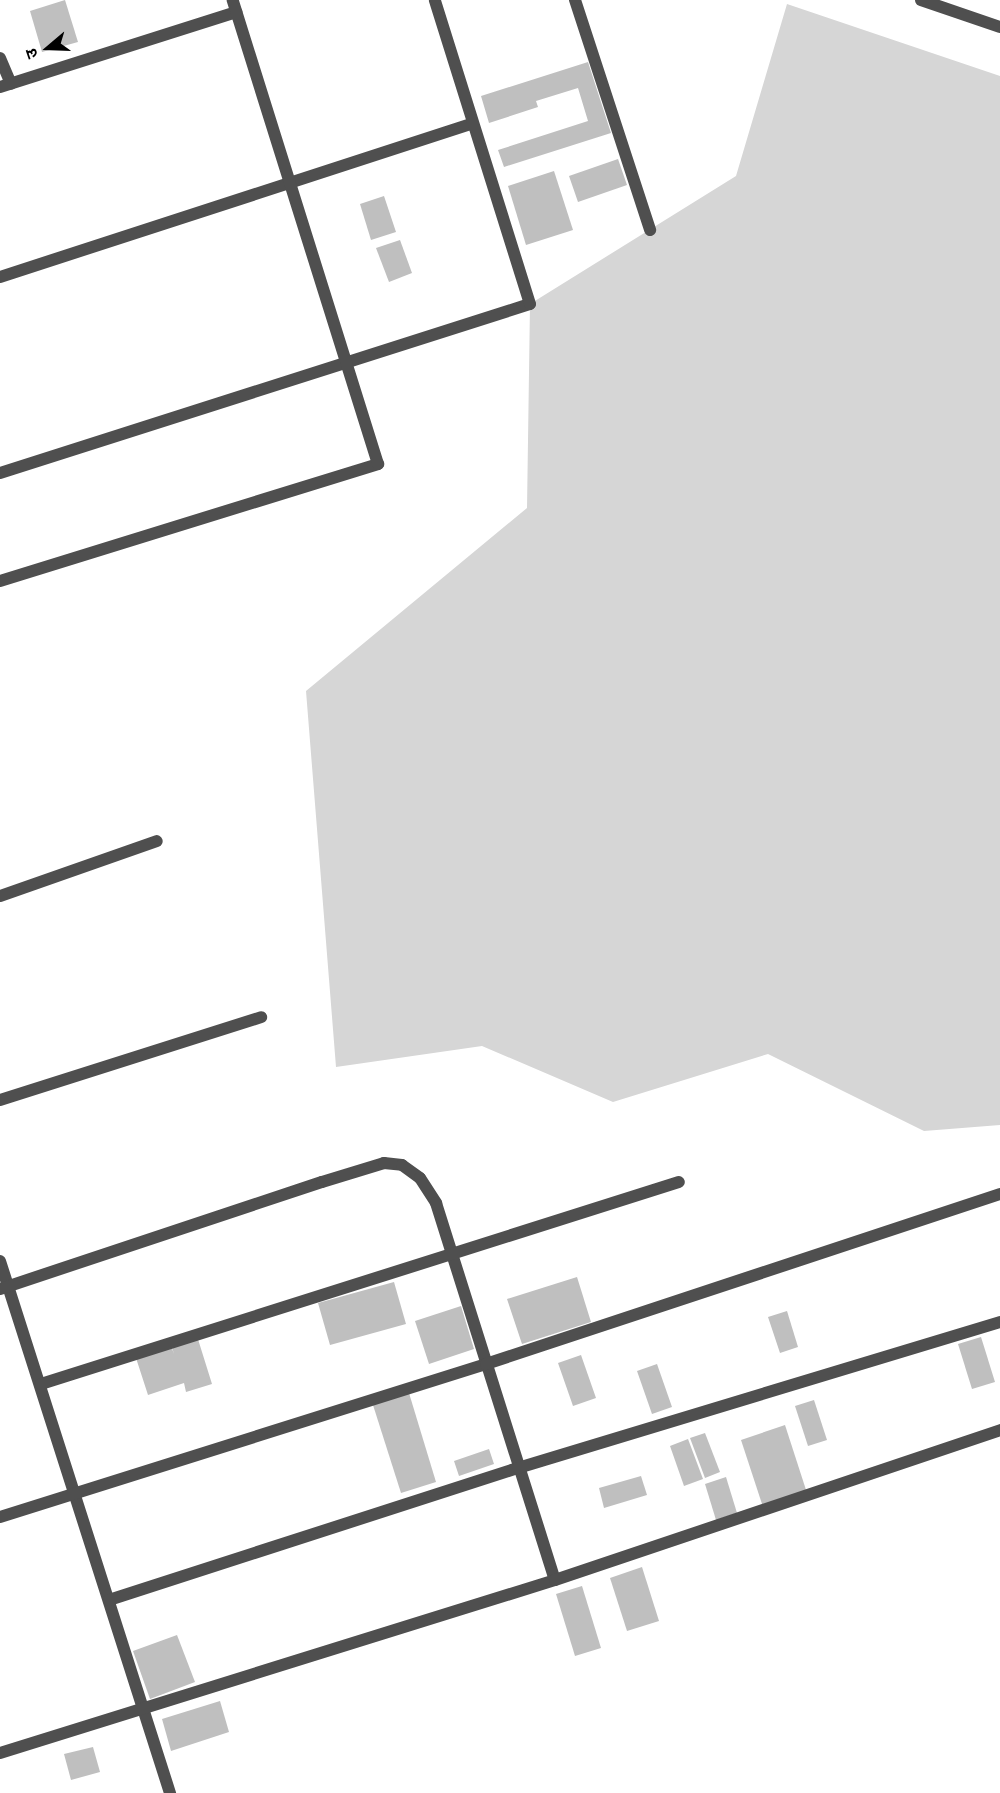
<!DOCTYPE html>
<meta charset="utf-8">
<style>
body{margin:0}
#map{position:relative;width:1000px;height:1793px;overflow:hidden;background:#fff;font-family:"Asap Condensed","Noto Sans Devanagari",sans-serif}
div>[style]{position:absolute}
.green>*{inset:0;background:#d6d6d6}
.building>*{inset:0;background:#bfbfbf}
.minor>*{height:12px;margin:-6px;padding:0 6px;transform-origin:6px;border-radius:6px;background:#4f4f4f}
.tertiary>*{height:12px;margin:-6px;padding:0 6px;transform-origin:6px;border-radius:6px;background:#4f4f4f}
span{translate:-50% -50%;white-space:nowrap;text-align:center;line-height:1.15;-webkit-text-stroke:5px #fff;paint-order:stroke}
.north{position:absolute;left:18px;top:18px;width:60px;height:60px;-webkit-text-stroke:4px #fff;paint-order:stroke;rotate:251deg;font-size:16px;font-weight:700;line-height:24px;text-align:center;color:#000}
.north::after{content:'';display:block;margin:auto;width:21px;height:27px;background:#000;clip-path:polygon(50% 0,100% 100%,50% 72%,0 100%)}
</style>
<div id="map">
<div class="green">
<div style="clip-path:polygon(787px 4px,1000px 76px,1000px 1125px,924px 1131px,768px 1054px,613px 1102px,482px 1046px,336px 1067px,306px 691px,527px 508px,530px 304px,736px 176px)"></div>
</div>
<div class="building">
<div style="clip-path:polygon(65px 0,78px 42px,42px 52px,30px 11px)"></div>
<div style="clip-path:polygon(588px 62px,611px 133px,504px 167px,498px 150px,588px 121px,578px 88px,536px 101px,538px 107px,489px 123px,481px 96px)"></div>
<div style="clip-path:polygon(618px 159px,627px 185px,578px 202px,569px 176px)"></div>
<div style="clip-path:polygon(554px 171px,573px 230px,526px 245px,508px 186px)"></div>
<div style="clip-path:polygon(384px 196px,396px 232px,371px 240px,360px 204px)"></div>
<div style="clip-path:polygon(400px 240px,412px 273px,389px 282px,376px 248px)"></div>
<div style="clip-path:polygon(577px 1277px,591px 1322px,522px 1344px,507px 1299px)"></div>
<div style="clip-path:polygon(394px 1282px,406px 1324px,330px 1345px,318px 1303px)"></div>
<div style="clip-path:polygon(461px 1306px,474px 1349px,429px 1364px,415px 1321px)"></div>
<div style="clip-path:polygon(787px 1311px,798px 1347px,780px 1353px,768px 1317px)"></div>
<div style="clip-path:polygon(197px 1336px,212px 1384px,186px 1392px,184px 1383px,148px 1395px,136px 1358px,171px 1346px,174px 1354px,171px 1344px)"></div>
<div style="clip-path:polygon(981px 1337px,995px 1382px,972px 1389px,958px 1344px)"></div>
<div style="clip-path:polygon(581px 1355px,596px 1398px,573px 1406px,558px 1363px)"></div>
<div style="clip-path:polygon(657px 1364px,672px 1407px,652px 1414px,637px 1371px)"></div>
<div style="clip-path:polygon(409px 1393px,436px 1482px,401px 1493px,373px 1405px)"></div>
<div style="clip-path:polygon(814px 1400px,827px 1440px,808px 1446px,795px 1406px)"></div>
<div style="clip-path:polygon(785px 1425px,807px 1493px,763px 1507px,741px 1440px)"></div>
<div style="clip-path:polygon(705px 1433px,720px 1472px,705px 1478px,690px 1438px)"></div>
<div style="clip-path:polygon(688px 1439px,703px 1479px,684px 1486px,670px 1446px)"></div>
<div style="clip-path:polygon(489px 1449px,494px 1464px,459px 1476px,454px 1461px)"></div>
<div style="clip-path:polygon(641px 1476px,647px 1495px,604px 1508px,599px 1488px)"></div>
<div style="clip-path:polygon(726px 1477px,737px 1513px,716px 1520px,705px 1484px)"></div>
<div style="clip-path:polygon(642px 1567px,659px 1621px,627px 1631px,610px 1578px)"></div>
<div style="clip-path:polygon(582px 1586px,601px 1648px,575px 1656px,556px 1594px)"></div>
<div style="clip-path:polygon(177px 1635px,195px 1682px,150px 1699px,133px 1651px)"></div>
<div style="clip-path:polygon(220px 1701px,229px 1732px,171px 1751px,162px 1719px)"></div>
<div style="clip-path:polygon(93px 1747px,100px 1772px,71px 1780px,64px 1754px)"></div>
</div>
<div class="minor">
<div style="left:575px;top:0;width:242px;rotate:71.9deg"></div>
<div style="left:0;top:58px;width:28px;rotate:67deg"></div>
<div style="left:0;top:87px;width:248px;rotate:-17.6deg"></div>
<div style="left:0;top:277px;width:497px;rotate:-18deg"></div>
<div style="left:0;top:473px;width:556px;rotate:-17.69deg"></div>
<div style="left:530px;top:304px;width:318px;rotate:-107.4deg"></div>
<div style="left:0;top:581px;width:396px;rotate:-17.2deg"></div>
<div style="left:378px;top:464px;width:486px;rotate:-107.4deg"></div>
<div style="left:0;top:896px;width:166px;rotate:-19.3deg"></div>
<div style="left:0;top:1100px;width:274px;rotate:-17.6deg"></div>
<div style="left:0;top:1261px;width:559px;rotate:72.28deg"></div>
<div style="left:0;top:1289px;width:339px;rotate:-18.4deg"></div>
<div style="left:322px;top:1182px;width:65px;rotate:-17deg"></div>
<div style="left:384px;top:1163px;width:18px;rotate:6deg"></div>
<div style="left:402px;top:1165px;width:22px;rotate:36deg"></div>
<div style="left:420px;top:1178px;width:30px;rotate:57deg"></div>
<div style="left:436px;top:1203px;width:395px;rotate:72.5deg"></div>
<div style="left:41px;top:1384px;width:669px;rotate:-17.57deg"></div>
<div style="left:0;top:1517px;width:510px;rotate:-17.47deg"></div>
<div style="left:486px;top:1364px;width:541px;rotate:-18.3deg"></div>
<div style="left:109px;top:1600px;width:430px;rotate:-17.9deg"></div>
<div style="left:518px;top:1468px;width:504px;rotate:-16.85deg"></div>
<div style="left:0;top:1753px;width:581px;rotate:-17.31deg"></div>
<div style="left:555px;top:1580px;width:470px;rotate:-18.6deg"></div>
</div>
<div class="tertiary">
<div style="left:921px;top:0;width:83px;rotate:18.9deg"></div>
</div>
<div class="north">उ</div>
</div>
